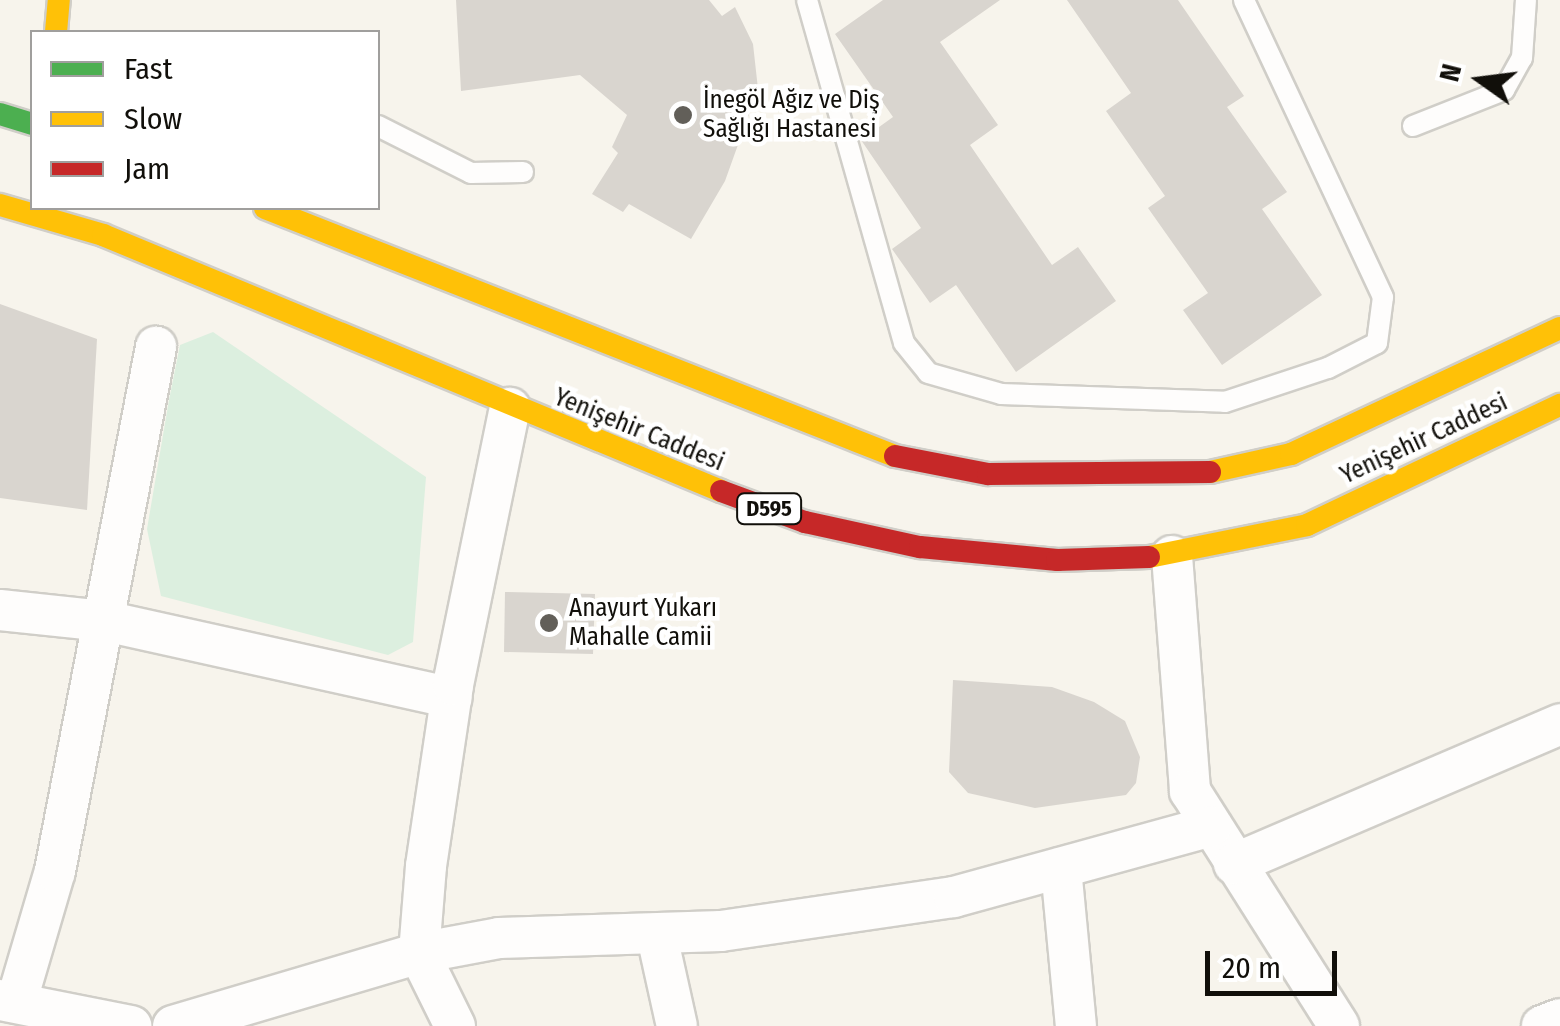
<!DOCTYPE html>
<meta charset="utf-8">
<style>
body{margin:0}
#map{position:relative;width:1560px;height:1026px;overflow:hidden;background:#f7f4ec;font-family:"Fira Sans Condensed",sans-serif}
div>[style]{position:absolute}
.green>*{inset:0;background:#dcefdf}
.building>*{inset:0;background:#d9d5cf}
.roads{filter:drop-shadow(2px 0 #d0cec8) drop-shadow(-2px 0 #d0cec8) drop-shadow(0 2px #d0cec8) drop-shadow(0 -2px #d0cec8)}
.lane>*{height:20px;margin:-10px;padding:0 10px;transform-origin:10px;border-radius:10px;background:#fefdfc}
.street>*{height:40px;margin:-20px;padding:0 20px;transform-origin:20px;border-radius:20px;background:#fefdfc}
.fast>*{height:22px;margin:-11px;padding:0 11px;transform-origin:11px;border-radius:11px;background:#4caf50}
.slow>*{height:22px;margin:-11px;padding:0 11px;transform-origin:11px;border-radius:11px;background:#ffc107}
.jam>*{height:22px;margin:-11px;padding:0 11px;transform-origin:11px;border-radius:11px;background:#c62828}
.dots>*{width:28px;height:28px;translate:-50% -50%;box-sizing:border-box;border:5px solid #fff;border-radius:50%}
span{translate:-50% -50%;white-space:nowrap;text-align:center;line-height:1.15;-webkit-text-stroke:9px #fff;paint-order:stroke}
.shield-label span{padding:2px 8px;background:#fff;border:2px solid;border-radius:8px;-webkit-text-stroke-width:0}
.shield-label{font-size:22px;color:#110f0a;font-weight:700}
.poi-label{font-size:25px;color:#110f0a}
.left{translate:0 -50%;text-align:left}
.street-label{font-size:25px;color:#110f0a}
.legend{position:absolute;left:30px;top:30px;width:350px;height:180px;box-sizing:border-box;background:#fff;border:2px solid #a09f9d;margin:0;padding:12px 18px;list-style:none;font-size:30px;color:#110f0a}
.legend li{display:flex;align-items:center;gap:20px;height:50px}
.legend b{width:50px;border:2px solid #a09f9d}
.north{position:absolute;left:1430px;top:30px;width:100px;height:100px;-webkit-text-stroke:8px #fff;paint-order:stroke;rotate:284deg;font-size:28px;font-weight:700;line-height:40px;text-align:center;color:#110f0a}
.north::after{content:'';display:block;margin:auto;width:35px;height:45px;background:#110f0a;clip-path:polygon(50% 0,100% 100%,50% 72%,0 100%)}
.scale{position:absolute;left:1205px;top:951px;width:132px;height:45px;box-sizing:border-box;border:5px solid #110f0a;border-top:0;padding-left:12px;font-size:30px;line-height:35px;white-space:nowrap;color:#110f0a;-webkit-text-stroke:8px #fff;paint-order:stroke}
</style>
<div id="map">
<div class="green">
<div style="clip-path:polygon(213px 332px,426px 477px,413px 642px,388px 655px,161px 596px,147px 529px,169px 400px,180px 345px)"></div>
</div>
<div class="building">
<div style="clip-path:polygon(456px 0,709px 0,722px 16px,735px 7px,753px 44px,758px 89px,725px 181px,691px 239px,629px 204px,623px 212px,592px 194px,618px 153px,612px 147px,627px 115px,580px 75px,461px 91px)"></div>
<div style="clip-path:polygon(883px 0,1000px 0,940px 42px,998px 125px,970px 145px,1052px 265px,1078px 247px,1116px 301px,1016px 372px,956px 285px,930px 303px,892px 249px,921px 228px,861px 140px,893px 117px,835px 34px)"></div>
<div style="clip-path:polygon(1067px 0,1178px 0,1244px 96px,1227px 107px,1287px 192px,1262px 209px,1322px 295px,1222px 365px,1183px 310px,1208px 293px,1148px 208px,1165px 196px,1106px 111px,1131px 93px)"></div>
<div style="clip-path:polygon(0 304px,97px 339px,87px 510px,0 498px)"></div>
<div style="clip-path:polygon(505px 592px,595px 594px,593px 654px,504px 652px)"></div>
<div style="clip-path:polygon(953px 680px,1052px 687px,1094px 702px,1125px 721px,1140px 757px,1136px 783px,1126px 795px,1035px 808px,968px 793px,949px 772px)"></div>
</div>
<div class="roads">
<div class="lane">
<div style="left:807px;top:0;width:356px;rotate:74.2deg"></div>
<div style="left:904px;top:343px;width:38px;rotate:51deg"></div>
<div style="left:928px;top:373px;width:76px;rotate:16deg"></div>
<div style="left:1001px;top:394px;width:224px;rotate:2deg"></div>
<div style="left:1225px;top:402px;width:108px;rotate:-18.3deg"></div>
<div style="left:1328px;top:368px;width:55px;rotate:-27deg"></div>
<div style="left:1377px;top:343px;width:46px;rotate:-82.6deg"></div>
<div style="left:1383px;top:297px;width:328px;rotate:-115.1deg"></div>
<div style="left:378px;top:126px;width:104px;rotate:26.8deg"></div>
<div style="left:471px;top:173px;width:52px;rotate:-1.1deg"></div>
<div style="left:1413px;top:126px;width:98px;rotate:-21.6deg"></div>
<div style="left:1504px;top:90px;width:37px;rotate:-61deg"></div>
<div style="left:1522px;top:58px;width:58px;rotate:-86.1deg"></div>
</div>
<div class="street">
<div style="left:1172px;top:556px;width:236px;rotate:85.6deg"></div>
<div style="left:1190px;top:791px;width:278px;rotate:57.6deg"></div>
<div style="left:0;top:610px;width:106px;rotate:6deg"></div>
<div style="left:105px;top:621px;width:355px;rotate:12.5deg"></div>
<div style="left:1234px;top:864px;width:355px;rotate:-23.2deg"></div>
<div style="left:1061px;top:868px;width:159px;rotate:84.6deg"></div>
<div style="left:657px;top:936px;width:92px;rotate:77.5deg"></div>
<div style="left:0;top:1000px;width:134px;rotate:11.2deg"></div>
<div style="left:17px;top:1000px;width:134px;rotate:-73.6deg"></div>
<div style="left:55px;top:871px;width:534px;rotate:-79.09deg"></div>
<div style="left:173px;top:1026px;width:257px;rotate:-16.5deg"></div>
<div style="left:419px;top:953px;width:81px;rotate:-10.6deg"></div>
<div style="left:499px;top:938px;width:222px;rotate:-1.8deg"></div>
<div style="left:721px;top:931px;width:235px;rotate:-8.3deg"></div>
<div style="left:954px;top:897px;width:267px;rotate:-15.4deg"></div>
<div style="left:455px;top:1026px;width:81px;rotate:-116.3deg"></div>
<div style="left:419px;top:953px;width:87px;rotate:-85.4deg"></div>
<div style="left:426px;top:866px;width:183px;rotate:-81.5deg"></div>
<div style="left:453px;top:685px;width:283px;rotate:-78.4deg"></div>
<div style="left:1542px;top:1026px;width:19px;rotate:-21deg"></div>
</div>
<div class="fast">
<div style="left:0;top:114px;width:34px;rotate:17deg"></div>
</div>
<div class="slow">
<div style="left:56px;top:32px;width:32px;rotate:-85deg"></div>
<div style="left:0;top:205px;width:107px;rotate:16.2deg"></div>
<div style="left:103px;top:235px;width:669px;rotate:22.5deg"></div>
<div style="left:265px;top:208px;width:677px;rotate:21.49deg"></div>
<div style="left:1210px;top:472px;width:83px;rotate:-12.5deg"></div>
<div style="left:1291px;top:454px;width:297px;rotate:-25.1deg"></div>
<div style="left:1149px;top:557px;width:161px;rotate:-11.4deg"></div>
<div style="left:1307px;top:525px;width:280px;rotate:-25.4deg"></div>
</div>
<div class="jam">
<div style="left:895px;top:456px;width:95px;rotate:11deg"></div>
<div style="left:988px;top:474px;width:222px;rotate:-0.5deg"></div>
<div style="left:721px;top:491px;width:90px;rotate:20.3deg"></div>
<div style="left:805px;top:522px;width:118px;rotate:12.3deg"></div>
<div style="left:920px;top:547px;width:138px;rotate:5.4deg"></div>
<div style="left:1057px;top:560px;width:92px;rotate:-1.9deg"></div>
</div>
</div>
<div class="dots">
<div style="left:683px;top:115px;background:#625f59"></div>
<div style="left:549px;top:623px;background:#625f59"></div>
</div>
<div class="shield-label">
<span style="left:769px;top:509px">D595</span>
</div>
<div class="poi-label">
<span class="left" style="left:703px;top:115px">İnegöl Ağız ve Diş<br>Sağlığı Hastanesi</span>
<span class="left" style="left:569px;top:623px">Anayurt Yukarı<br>Mahalle Camii</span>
</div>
<div class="street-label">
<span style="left:639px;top:430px;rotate:22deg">Yenişehir Caddesi</span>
<span style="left:1424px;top:439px;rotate:-25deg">Yenişehir Caddesi</span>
</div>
<ul class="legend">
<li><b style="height:12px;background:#4caf50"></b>Fast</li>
<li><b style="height:12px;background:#ffc107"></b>Slow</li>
<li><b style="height:12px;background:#c62828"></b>Jam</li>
</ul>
<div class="north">N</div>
<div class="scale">20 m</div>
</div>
